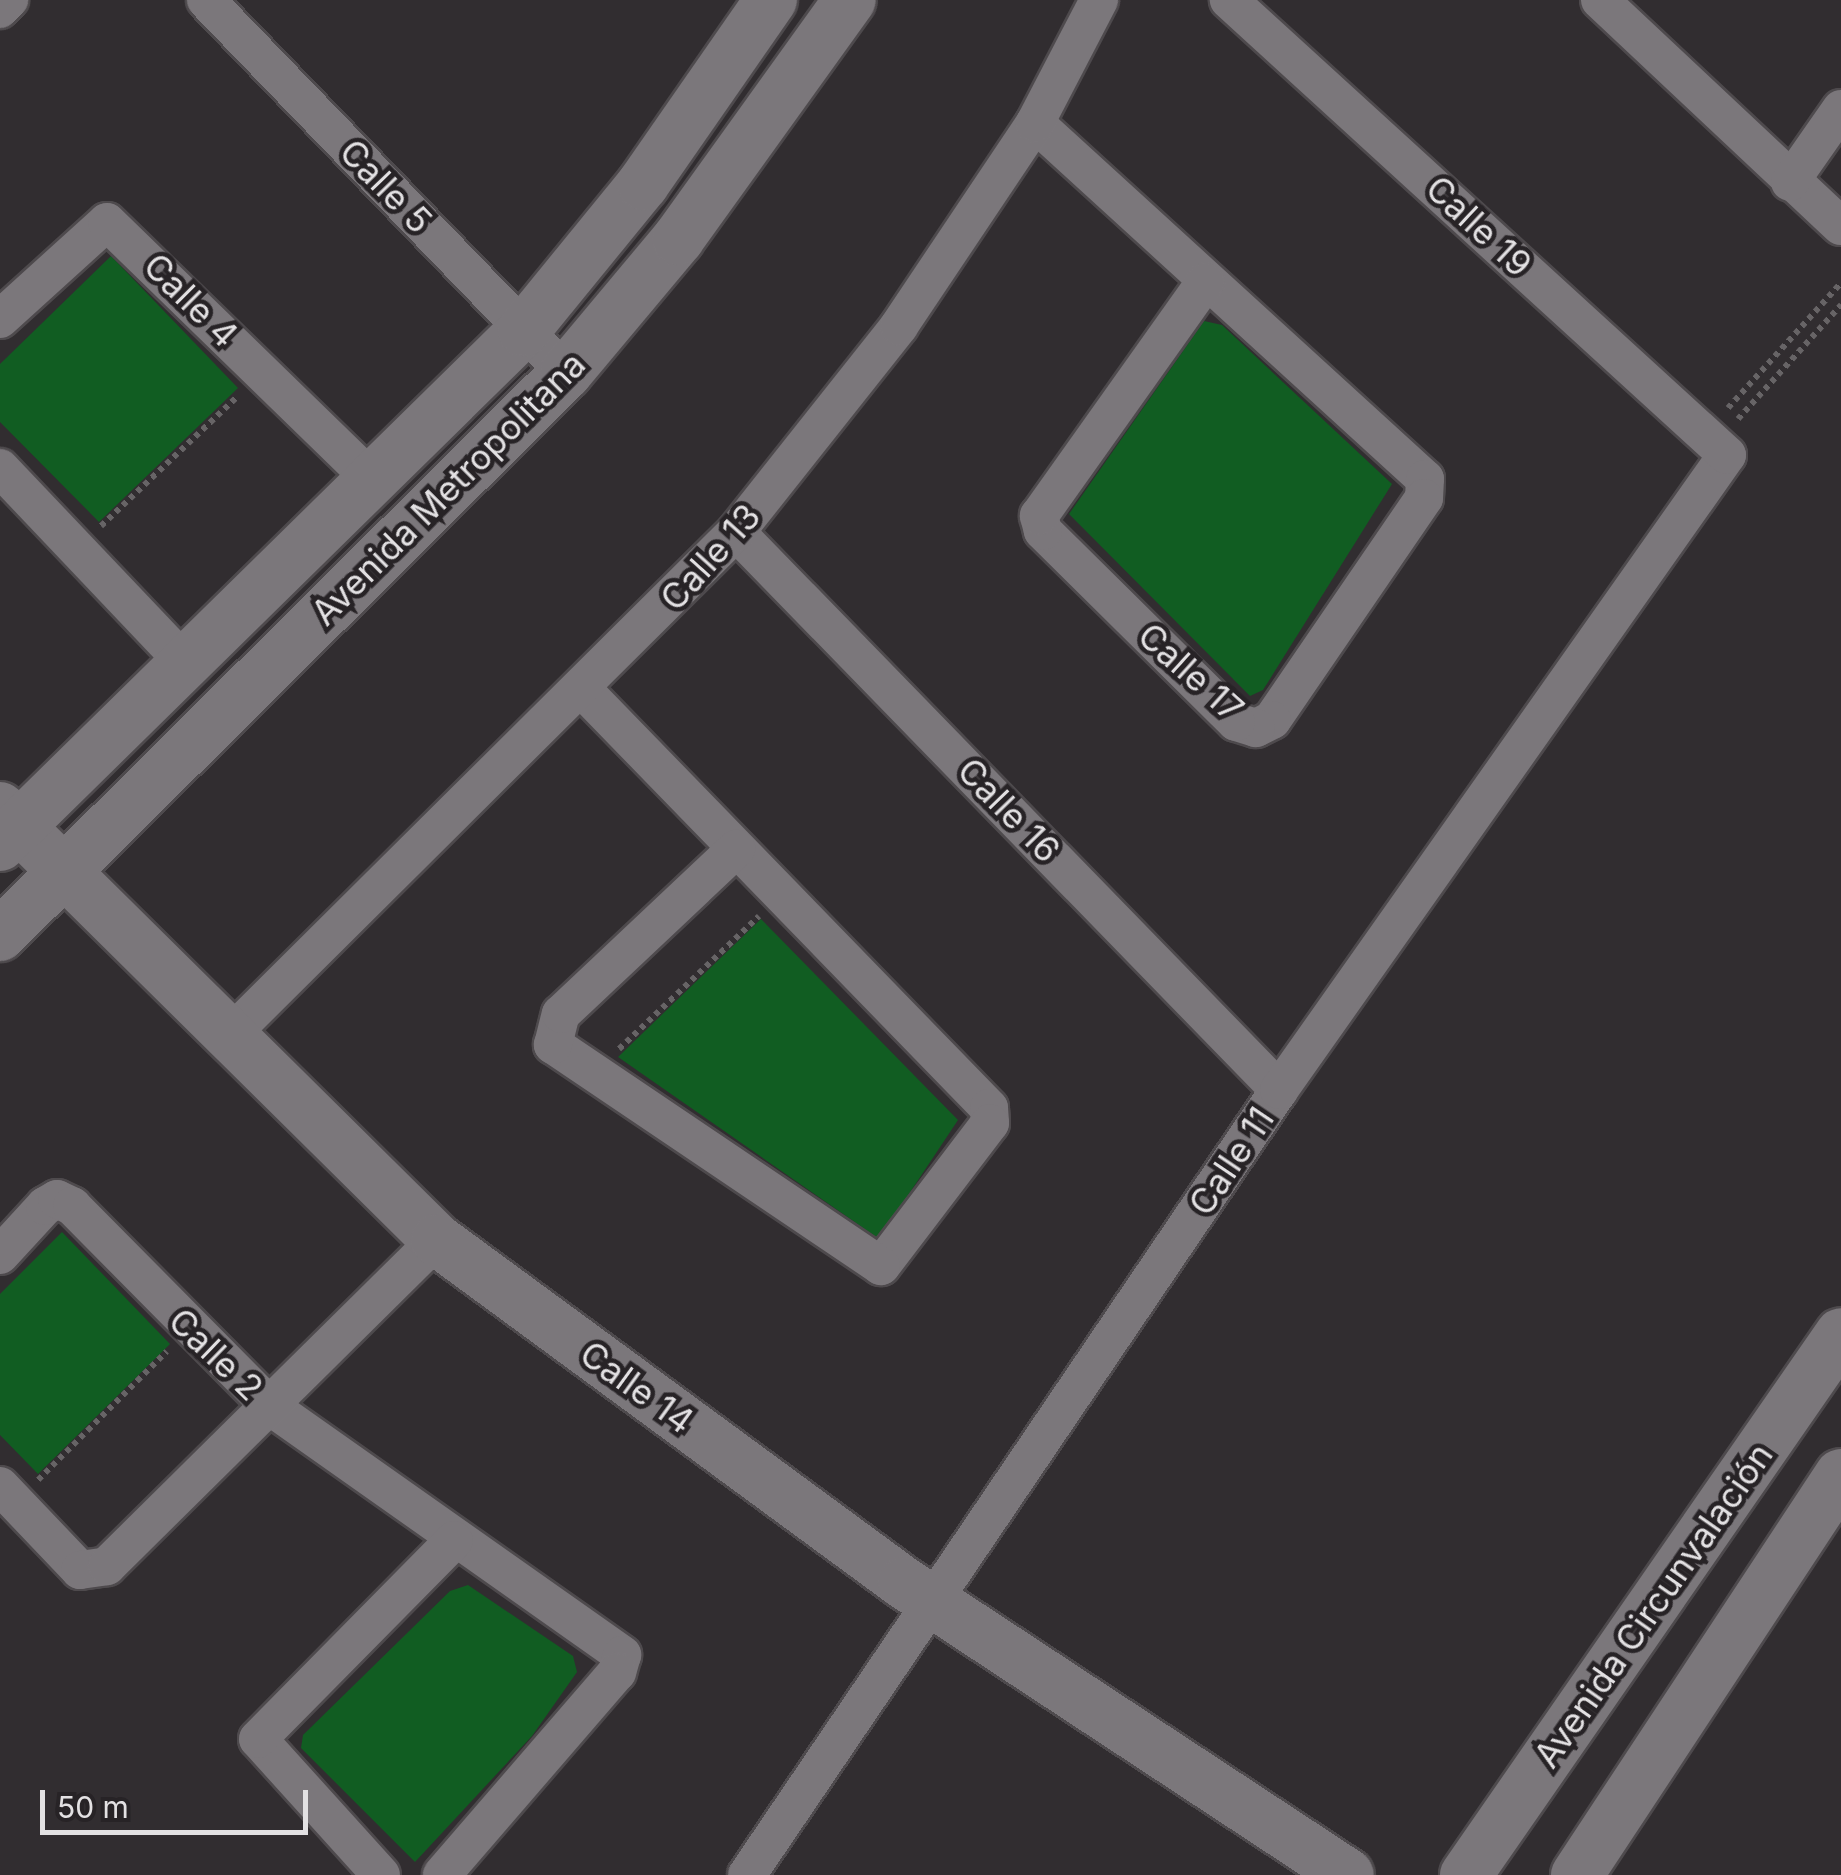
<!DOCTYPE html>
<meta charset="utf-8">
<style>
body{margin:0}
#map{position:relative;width:1841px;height:1875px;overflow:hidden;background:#312d30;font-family:Inter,sans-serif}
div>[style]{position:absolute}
.green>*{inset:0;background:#115d22}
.path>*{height:6px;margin-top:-3px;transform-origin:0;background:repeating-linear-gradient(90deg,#676466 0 5px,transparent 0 10px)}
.roads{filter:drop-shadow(2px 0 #4e4a4d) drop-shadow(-2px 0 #4e4a4d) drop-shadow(0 2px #4e4a4d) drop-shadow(0 -2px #4e4a4d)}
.street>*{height:38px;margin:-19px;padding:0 19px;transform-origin:19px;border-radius:19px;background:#7b777b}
.secondary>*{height:52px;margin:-26px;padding:0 26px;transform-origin:26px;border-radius:26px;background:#7b777b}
span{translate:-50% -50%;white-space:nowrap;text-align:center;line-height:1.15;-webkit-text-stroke:9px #272326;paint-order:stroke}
.street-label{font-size:35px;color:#e3e1e3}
.scale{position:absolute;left:40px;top:1790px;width:268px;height:45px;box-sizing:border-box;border:5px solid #e3e1e3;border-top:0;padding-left:12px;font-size:30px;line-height:35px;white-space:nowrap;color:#e3e1e3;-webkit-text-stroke:8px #272326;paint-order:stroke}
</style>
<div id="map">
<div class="green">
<div style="clip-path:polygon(111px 256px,238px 388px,99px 522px,0 422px,0 364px)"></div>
<div style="clip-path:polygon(1204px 321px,1222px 325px,1392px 484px,1263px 690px,1250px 696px,1069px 514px)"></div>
<div style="clip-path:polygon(761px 919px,958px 1120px,879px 1239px,618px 1057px)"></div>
<div style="clip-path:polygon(62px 1232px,170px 1344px,38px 1474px,0 1435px,0 1294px)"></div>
<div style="clip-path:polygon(468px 1585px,573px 1656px,577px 1672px,532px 1736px,415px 1862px,301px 1748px,303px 1735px,450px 1591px)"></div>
</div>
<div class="path">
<div style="left:1728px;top:408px;width:169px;rotate:-47.9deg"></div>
<div style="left:1738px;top:419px;width:154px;rotate:-47.9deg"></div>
<div style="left:101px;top:526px;width:187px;rotate:-43.5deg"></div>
<div style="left:619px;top:1049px;width:193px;rotate:-43.5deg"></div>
<div style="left:38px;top:1480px;width:182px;rotate:-45deg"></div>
</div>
<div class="roads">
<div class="street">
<div style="left:206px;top:0;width:518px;rotate:46.02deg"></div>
<div style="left:1600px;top:0;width:330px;rotate:43.2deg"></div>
<div style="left:0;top:9px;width:13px;rotate:-45deg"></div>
<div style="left:1035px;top:123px;width:528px;rotate:42.39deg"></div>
<div style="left:1425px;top:479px;width:19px;rotate:93deg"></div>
<div style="left:1424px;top:498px;width:269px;rotate:124.4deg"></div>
<div style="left:1272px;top:720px;width:18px;rotate:153deg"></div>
<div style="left:1256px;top:728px;width:21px;rotate:-163deg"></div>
<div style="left:1236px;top:722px;width:272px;rotate:-135.3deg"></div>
<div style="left:1043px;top:531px;width:16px;rotate:-105deg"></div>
<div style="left:1039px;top:516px;width:287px;rotate:-54.6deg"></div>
<div style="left:1790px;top:182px;width:89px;rotate:-55.1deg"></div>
<div style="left:0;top:319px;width:144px;rotate:-42.2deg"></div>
<div style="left:107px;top:222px;width:376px;rotate:44.2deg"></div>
<div style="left:0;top:468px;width:270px;rotate:46.5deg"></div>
<div style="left:736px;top:532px;width:779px;rotate:45.78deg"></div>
<div style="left:585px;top:692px;width:580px;rotate:45.84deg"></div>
<div style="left:989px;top:1108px;width:15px;rotate:86deg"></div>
<div style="left:990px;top:1123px;width:180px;rotate:127.3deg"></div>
<div style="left:881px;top:1266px;width:396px;rotate:-146deg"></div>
<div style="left:553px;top:1045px;width:32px;rotate:-76deg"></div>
<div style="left:561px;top:1014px;width:241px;rotate:-43.3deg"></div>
<div style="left:227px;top:1038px;width:718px;rotate:-44.83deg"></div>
<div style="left:736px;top:532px;width:263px;rotate:-51.6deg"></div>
<div style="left:899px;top:326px;width:244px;rotate:-56.2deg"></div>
<div style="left:1035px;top:123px;width:139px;rotate:-62.5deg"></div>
<div style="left:0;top:1255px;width:67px;rotate:-47.4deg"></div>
<div style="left:45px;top:1206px;width:14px;rotate:-30deg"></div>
<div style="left:57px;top:1199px;width:17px;rotate:25deg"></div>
<div style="left:72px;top:1206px;width:283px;rotate:45.3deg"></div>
<div style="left:271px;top:1407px;width:430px;rotate:35.2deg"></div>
<div style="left:622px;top:1655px;width:18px;rotate:106deg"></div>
<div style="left:617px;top:1672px;width:268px;rotate:130.8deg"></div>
<div style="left:0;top:1486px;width:116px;rotate:46.4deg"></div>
<div style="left:80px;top:1570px;width:27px;rotate:-8deg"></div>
<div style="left:107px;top:1566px;width:464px;rotate:-44.7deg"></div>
<div style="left:381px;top:1875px;width:183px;rotate:-132.1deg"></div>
<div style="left:258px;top:1739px;width:279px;rotate:-45.4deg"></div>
<div style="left:747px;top:1875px;width:948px;rotate:-55.87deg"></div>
<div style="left:1279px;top:1090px;width:777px;rotate:-54.8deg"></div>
<div style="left:1727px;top:455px;width:675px;rotate:-137.58deg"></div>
</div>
<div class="secondary">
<div style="left:0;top:808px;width:614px;rotate:44.67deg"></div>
<div style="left:437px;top:1240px;width:579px;rotate:36.3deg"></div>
<div style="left:904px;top:1583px;width:531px;rotate:33.33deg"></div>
<div style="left:0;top:845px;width:735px;rotate:-44.5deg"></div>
<div style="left:524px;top:330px;width:188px;rotate:-50.8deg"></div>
<div style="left:643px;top:184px;width:224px;rotate:-55.2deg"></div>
<div style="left:0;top:935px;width:798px;rotate:-44.8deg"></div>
<div style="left:566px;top:373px;width:175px;rotate:-50.1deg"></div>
<div style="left:678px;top:239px;width:294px;rotate:-54.3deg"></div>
<div style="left:1466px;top:1875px;width:658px;rotate:-55.27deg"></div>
<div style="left:1577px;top:1875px;width:479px;rotate:-56.6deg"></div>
</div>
</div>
<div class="street-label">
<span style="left:386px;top:186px;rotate:46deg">Calle 5</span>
<span style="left:1479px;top:226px;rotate:43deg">Calle 19</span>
<span style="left:191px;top:300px;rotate:45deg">Calle 4</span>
<span style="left:448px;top:488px;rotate:-45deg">Avenida Metropolitana</span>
<span style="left:710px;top:557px;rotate:-48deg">Calle 13</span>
<span style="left:1191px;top:672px;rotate:42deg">Calle 17</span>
<span style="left:1009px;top:810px;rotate:46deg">Calle 16</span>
<span style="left:1231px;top:1161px;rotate:-56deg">Calle 11</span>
<span style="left:216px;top:1354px;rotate:44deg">Calle 2</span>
<span style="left:637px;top:1387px;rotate:36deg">Calle 14</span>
<span style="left:1653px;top:1605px;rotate:-55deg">Avenida Circunvalación</span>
</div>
<div class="scale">50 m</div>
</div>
